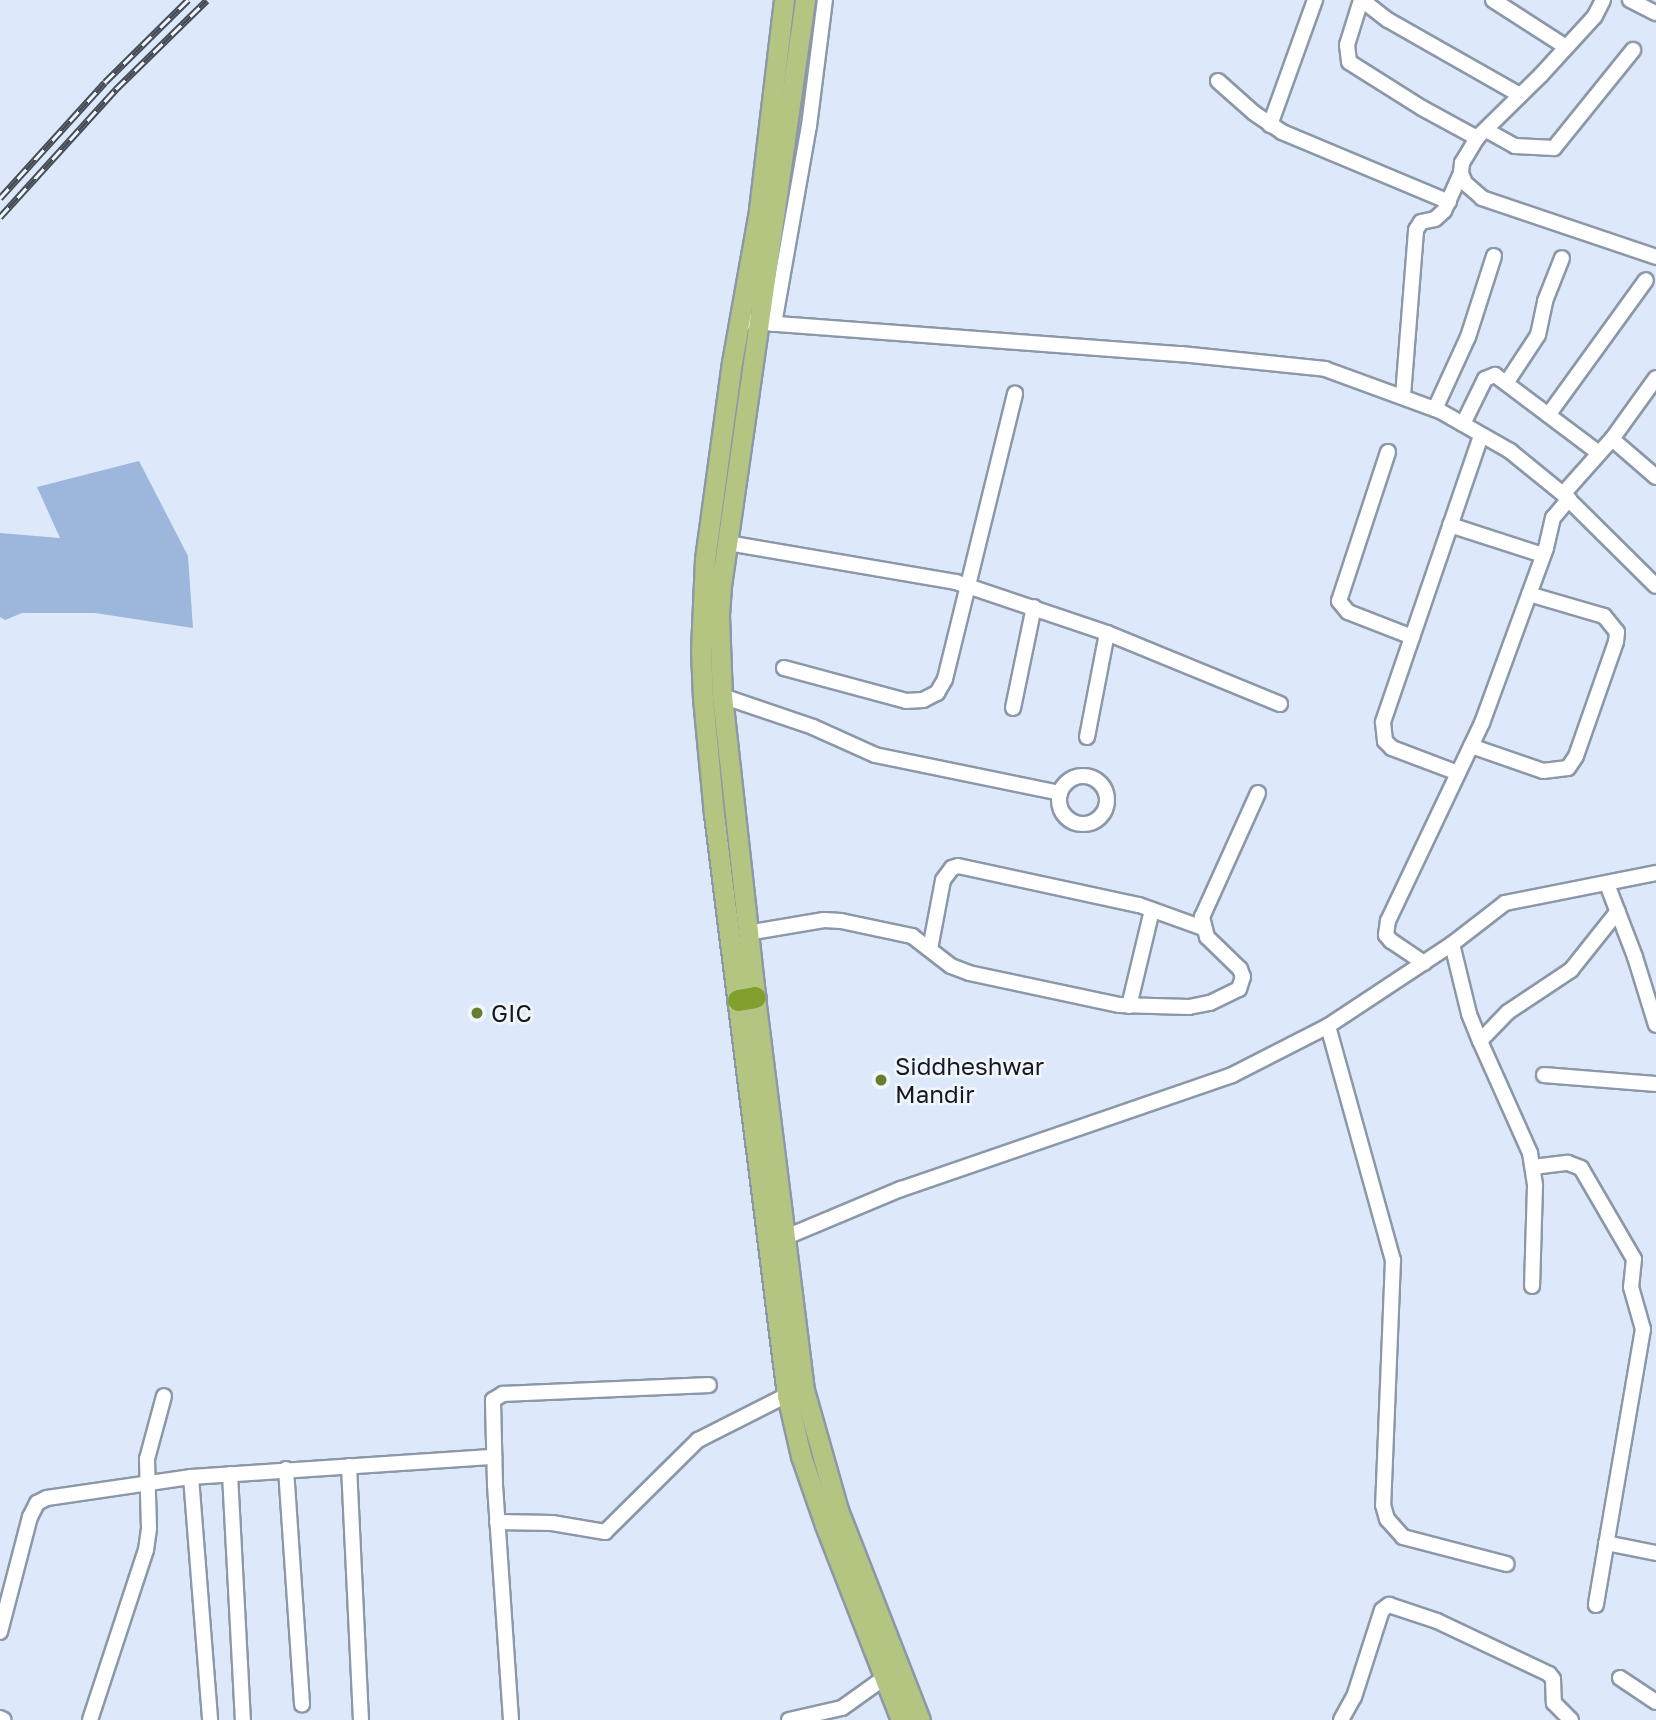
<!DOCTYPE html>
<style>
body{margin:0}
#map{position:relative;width:1656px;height:1720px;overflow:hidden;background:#dde9fb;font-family:"Golos Text",sans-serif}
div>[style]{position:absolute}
.water>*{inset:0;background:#9db6db}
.roads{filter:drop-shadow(2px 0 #8c98a8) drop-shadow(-2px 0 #8c98a8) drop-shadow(0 2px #8c98a8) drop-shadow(0 -2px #8c98a8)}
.minor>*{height:14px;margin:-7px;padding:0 7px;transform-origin:7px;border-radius:7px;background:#fff}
.minor>.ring{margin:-7px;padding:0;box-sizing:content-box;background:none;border:14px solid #fff;border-radius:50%}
.major>*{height:19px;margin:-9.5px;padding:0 9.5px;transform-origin:9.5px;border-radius:9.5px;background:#b3c580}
.highway>*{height:21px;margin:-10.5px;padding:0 10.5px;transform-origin:10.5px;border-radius:10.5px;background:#809f2c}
.rail>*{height:7px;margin-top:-3.5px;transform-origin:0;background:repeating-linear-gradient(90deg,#f1f6fd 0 13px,#474d56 0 26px);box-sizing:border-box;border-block:2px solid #474d56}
.dots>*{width:19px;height:19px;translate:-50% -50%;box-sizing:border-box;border:4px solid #f1f6fd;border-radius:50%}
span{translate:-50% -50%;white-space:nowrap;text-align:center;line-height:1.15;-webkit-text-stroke:5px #f1f6fd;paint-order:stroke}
.poi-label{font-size:24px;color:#161a20}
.left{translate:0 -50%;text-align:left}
</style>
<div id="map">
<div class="water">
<div style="clip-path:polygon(139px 461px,188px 556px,193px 628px,95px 613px,22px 613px,5px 620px,0 617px,0 533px,60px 538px,37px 487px)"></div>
</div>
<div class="roads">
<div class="minor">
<div style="left:1361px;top:0;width:47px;rotate:107.3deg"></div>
<div style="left:1347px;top:45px;width:17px;rotate:83deg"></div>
<div style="left:1349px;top:62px;width:86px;rotate:32.2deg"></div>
<div style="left:1422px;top:108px;width:63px;rotate:28.6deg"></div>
<div style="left:1362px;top:0;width:33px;rotate:38deg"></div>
<div style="left:1388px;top:20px;width:152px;rotate:29.6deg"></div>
<div style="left:1493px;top:0;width:87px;rotate:32.8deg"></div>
<div style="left:1603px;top:0;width:18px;rotate:117deg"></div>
<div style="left:1595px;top:16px;width:80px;rotate:132.5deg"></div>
<div style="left:1541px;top:75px;width:90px;rotate:135.5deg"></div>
<div style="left:1477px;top:138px;width:29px;rotate:121deg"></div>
<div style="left:1462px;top:163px;width:10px;rotate:96deg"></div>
<div style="left:1461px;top:173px;width:11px;rotate:68deg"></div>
<div style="left:1465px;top:183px;width:23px;rotate:41deg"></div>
<div style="left:1482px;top:198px;width:184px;rotate:18.7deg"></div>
<div style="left:1630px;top:0;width:29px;rotate:27deg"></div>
<div style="left:1218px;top:81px;width:48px;rotate:41.6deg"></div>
<div style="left:1254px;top:113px;width:34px;rotate:34deg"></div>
<div style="left:1282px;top:132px;width:181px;rotate:22.7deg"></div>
<div style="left:1270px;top:125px;width:133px;rotate:-70.2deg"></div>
<div style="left:1486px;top:130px;width:33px;rotate:29deg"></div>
<div style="left:1515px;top:146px;width:39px;rotate:3deg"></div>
<div style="left:1554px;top:148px;width:126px;rotate:-51.1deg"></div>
<div style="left:751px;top:322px;width:431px;rotate:4.3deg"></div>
<div style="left:1181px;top:354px;width:145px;rotate:5.9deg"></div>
<div style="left:1325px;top:369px;width:122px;rotate:20.1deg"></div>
<div style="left:1440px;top:411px;width:81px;rotate:29.7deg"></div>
<div style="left:1510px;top:451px;width:68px;rotate:39.1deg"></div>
<div style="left:1563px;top:494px;width:74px;rotate:-48.3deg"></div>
<div style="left:1612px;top:439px;width:58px;rotate:40.8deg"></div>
<div style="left:774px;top:324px;width:201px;rotate:-80deg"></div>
<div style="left:809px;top:126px;width:127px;rotate:-82.8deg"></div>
<div style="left:1507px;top:382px;width:56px;rotate:-56.6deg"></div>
<div style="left:1538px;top:335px;width:35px;rotate:-78deg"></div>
<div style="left:1545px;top:301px;width:46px;rotate:-68.4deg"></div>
<div style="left:1403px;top:396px;width:167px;rotate:-85.5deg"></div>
<div style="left:1416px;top:230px;width:9px;rotate:-58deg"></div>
<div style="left:1421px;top:222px;width:14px;rotate:-12deg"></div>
<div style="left:1435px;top:219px;width:12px;rotate:-42deg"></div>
<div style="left:1444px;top:211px;width:42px;rotate:-65.9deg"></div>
<div style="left:1435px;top:409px;width:79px;rotate:-65.4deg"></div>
<div style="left:1468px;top:337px;width:85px;rotate:-72.2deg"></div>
<div style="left:1549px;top:414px;width:165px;rotate:-54.1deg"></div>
<div style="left:1463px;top:424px;width:50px;rotate:-63.9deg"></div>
<div style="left:1485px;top:379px;width:11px;rotate:-22deg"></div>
<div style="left:1495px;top:375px;width:130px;rotate:36.9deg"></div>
<div style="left:1612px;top:439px;width:75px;rotate:-54.2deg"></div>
<div style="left:1388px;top:452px;width:157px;rotate:108.2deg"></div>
<div style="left:1339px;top:601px;width:14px;rotate:51deg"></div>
<div style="left:1348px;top:612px;width:69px;rotate:21.3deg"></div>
<div style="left:1564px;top:495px;width:129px;rotate:44.7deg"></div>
<div style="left:1450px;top:525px;width:98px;rotate:17.9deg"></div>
<div style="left:728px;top:543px;width:231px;rotate:9.7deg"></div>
<div style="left:956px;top:582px;width:159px;rotate:18.7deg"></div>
<div style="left:1107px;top:633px;width:187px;rotate:22.3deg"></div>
<div style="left:784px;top:668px;width:126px;rotate:15.1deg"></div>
<div style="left:906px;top:701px;width:17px;rotate:-3deg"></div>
<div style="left:923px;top:700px;width:16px;rotate:-27deg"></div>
<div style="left:937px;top:693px;width:16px;rotate:-60deg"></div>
<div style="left:945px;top:679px;width:294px;rotate:-76.2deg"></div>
<div style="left:722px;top:696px;width:96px;rotate:18.8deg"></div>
<div style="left:813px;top:727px;width:68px;rotate:24.3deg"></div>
<div style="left:875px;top:755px;width:189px;rotate:11.6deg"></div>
<div style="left:1013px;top:708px;width:103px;rotate:-78.3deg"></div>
<div style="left:1087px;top:737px;width:106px;rotate:-79.1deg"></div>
<div style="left:1471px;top:746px;width:76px;rotate:19.1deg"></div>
<div style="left:1543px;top:771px;width:25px;rotate:-7deg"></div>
<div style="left:1568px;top:768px;width:14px;rotate:-56deg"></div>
<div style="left:1576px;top:756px;width:121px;rotate:-70.7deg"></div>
<div style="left:1616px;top:642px;width:10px;rotate:-84deg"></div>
<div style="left:1617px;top:632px;width:21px;rotate:-129deg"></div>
<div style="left:1604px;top:616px;width:78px;rotate:-163.7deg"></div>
<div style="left:1458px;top:773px;width:71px;rotate:-159.3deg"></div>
<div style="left:1392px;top:748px;width:10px;rotate:-135deg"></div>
<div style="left:1385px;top:741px;width:19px;rotate:-96deg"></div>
<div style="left:1383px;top:722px;width:303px;rotate:-71.1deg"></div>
<div class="ring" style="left:1059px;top:776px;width:34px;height:34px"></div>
<div style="left:1607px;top:884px;width:78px;rotate:69deg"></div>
<div style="left:1635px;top:957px;width:71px;rotate:72.8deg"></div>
<div style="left:747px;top:933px;width:78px;rotate:-9.6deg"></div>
<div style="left:824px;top:920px;width:17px;rotate:3deg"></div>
<div style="left:841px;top:921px;width:73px;rotate:11.9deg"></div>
<div style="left:912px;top:936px;width:49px;rotate:37.6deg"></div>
<div style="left:951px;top:966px;width:19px;rotate:21deg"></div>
<div style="left:969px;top:973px;width:153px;rotate:12deg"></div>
<div style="left:1119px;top:1005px;width:70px;rotate:1.6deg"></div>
<div style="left:1189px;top:1007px;width:21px;rotate:-11deg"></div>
<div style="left:1210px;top:1003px;width:32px;rotate:-26deg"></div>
<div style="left:1239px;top:989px;width:13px;rotate:-72deg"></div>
<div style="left:1243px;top:977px;width:9px;rotate:-111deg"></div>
<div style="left:1240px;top:969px;width:46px;rotate:-135.9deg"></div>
<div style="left:1207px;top:937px;width:21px;rotate:-104deg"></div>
<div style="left:1202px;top:917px;width:136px;rotate:-65.7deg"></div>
<div style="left:1452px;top:944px;width:72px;rotate:76.3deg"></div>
<div style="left:1469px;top:1014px;width:29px;rotate:68deg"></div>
<div style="left:1480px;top:1041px;width:40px;rotate:-46deg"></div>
<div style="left:1508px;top:1012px;width:76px;rotate:-33.7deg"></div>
<div style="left:1571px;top:970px;width:75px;rotate:-51.5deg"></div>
<div style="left:930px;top:949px;width:70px;rotate:-79.3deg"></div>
<div style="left:943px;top:880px;width:15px;rotate:-53deg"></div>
<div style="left:952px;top:868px;width:6px;rotate:-18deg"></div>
<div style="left:958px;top:866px;width:185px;rotate:12.2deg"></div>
<div style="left:1139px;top:905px;width:68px;rotate:19.8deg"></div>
<div style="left:1424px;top:963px;width:40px;rotate:-146deg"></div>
<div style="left:1391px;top:941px;width:8px;rotate:-130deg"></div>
<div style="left:1386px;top:935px;width:14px;rotate:-82deg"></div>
<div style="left:1388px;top:921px;width:219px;rotate:-64.6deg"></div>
<div style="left:1482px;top:723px;width:186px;rotate:-69.9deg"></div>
<div style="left:1546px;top:548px;width:31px;rotate:-77deg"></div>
<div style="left:1553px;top:518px;width:25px;rotate:-50deg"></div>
<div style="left:1129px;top:1006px;width:99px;rotate:-76.5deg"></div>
<div style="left:1328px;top:1026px;width:243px;rotate:74.5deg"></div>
<div style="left:1393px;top:1260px;width:245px;rotate:92.3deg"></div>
<div style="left:1383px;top:1505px;width:15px;rotate:74deg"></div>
<div style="left:1387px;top:1519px;width:24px;rotate:48deg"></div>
<div style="left:1403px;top:1537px;width:107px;rotate:14.6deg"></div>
<div style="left:1480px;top:1041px;width:123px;rotate:65.9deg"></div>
<div style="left:1530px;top:1153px;width:33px;rotate:81deg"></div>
<div style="left:1535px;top:1186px;width:100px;rotate:91.7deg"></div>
<div style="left:1544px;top:1075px;width:112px;rotate:4.6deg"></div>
<div style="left:1533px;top:1167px;width:35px;rotate:-7deg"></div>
<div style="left:1568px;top:1163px;width:14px;rotate:21deg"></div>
<div style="left:1581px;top:1168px;width:105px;rotate:59.8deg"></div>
<div style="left:1634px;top:1259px;width:28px;rotate:96deg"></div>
<div style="left:1631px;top:1287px;width:44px;rotate:74.1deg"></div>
<div style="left:1643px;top:1329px;width:280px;rotate:99.7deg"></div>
<div style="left:786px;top:1237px;width:125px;rotate:-22.7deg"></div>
<div style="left:901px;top:1189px;width:350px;rotate:-19deg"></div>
<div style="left:1232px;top:1075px;width:108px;rotate:-27deg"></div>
<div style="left:1328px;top:1026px;width:149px;rotate:-33.5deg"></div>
<div style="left:1452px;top:944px;width:67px;rotate:-37.7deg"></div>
<div style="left:1505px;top:903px;width:154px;rotate:-11.2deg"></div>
<div style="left:349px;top:1466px;width:254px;rotate:87.3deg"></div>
<div style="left:286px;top:1469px;width:236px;rotate:86.1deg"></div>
<div style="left:230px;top:1474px;width:246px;rotate:87deg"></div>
<div style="left:191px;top:1477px;width:244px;rotate:85.5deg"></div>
<div style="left:497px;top:1522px;width:55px;rotate:1deg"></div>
<div style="left:552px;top:1523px;width:54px;rotate:9.6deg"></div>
<div style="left:605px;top:1532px;width:131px;rotate:-44.7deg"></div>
<div style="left:698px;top:1440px;width:100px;rotate:-26.8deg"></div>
<div style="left:1606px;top:1543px;width:51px;rotate:11.3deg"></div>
<div style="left:0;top:1632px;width:119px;rotate:-75.4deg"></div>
<div style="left:30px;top:1517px;width:16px;rotate:-63deg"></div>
<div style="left:37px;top:1503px;width:11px;rotate:-27deg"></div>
<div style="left:47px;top:1498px;width:146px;rotate:-8.3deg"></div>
<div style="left:191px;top:1477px;width:304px;rotate:-3.8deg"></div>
<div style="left:1620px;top:1678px;width:43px;rotate:33.7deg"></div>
<div style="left:0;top:1718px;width:4px;rotate:27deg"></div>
<div style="left:90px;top:1720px;width:179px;rotate:-71.8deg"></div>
<div style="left:146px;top:1550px;width:22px;rotate:-82deg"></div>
<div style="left:149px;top:1528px;width:69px;rotate:-91.7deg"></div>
<div style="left:147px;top:1459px;width:65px;rotate:-74.9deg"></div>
<div style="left:511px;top:1720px;width:237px;rotate:-93.9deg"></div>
<div style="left:495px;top:1484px;width:84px;rotate:-91.4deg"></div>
<div style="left:493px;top:1400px;width:12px;rotate:-31deg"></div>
<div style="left:503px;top:1394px;width:206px;rotate:-2.5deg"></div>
<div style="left:789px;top:1720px;width:54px;rotate:-12.8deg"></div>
<div style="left:842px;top:1708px;width:52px;rotate:-35.5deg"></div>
<div style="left:1341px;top:1720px;width:26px;rotate:-61deg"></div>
<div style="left:1354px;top:1697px;width:91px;rotate:-72.2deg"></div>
<div style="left:1382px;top:1610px;width:9px;rotate:-36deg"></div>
<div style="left:1389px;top:1605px;width:51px;rotate:18.4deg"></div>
<div style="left:1437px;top:1621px;width:124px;rotate:25.3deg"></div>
<div style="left:1549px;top:1674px;width:6px;rotate:51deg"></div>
<div style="left:1553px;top:1679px;width:24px;rotate:88deg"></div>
<div style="left:1554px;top:1703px;width:24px;rotate:45deg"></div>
</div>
<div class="major">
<div style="left:784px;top:0;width:212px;rotate:96.8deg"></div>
<div style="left:759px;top:211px;width:153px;rotate:100.1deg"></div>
<div style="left:732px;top:362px;width:199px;rotate:97.8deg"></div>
<div style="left:705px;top:559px;width:90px;rotate:92.5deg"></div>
<div style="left:701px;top:649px;width:49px;rotate:87.7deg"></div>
<div style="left:703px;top:698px;width:117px;rotate:84.6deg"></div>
<div style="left:714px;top:814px;width:586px;rotate:82.84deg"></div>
<div style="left:787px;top:1395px;width:63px;rotate:77.1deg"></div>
<div style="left:801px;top:1456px;width:73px;rotate:70.8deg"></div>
<div style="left:825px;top:1525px;width:209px;rotate:68.7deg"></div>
<div style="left:805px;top:0;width:592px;rotate:98.16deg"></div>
<div style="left:721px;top:586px;width:30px;rotate:94deg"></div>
<div style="left:719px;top:616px;width:80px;rotate:87.9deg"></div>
<div style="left:722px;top:696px;width:303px;rotate:83.7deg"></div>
<div style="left:755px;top:997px;width:396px;rotate:82.9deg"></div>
<div style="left:804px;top:1390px;width:125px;rotate:74.2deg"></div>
<div style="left:838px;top:1510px;width:225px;rotate:68.7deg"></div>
</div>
<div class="highway">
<div style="left:738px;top:1000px;width:17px;rotate:-10deg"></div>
</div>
</div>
<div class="rail">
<div style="left:0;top:198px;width:156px;rotate:-47.8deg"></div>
<div style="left:105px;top:82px;width:117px;rotate:-44.7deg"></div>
<div style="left:0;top:217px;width:173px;rotate:-47.8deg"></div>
<div style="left:116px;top:89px;width:127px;rotate:-44.4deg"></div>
</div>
<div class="dots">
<div style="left:477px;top:1013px;background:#677d2f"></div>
<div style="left:881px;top:1080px;background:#677d2f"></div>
</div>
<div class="poi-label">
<span class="left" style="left:491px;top:1013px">GIC</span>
<span class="left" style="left:895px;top:1080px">Siddheshwar<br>Mandir</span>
</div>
</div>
